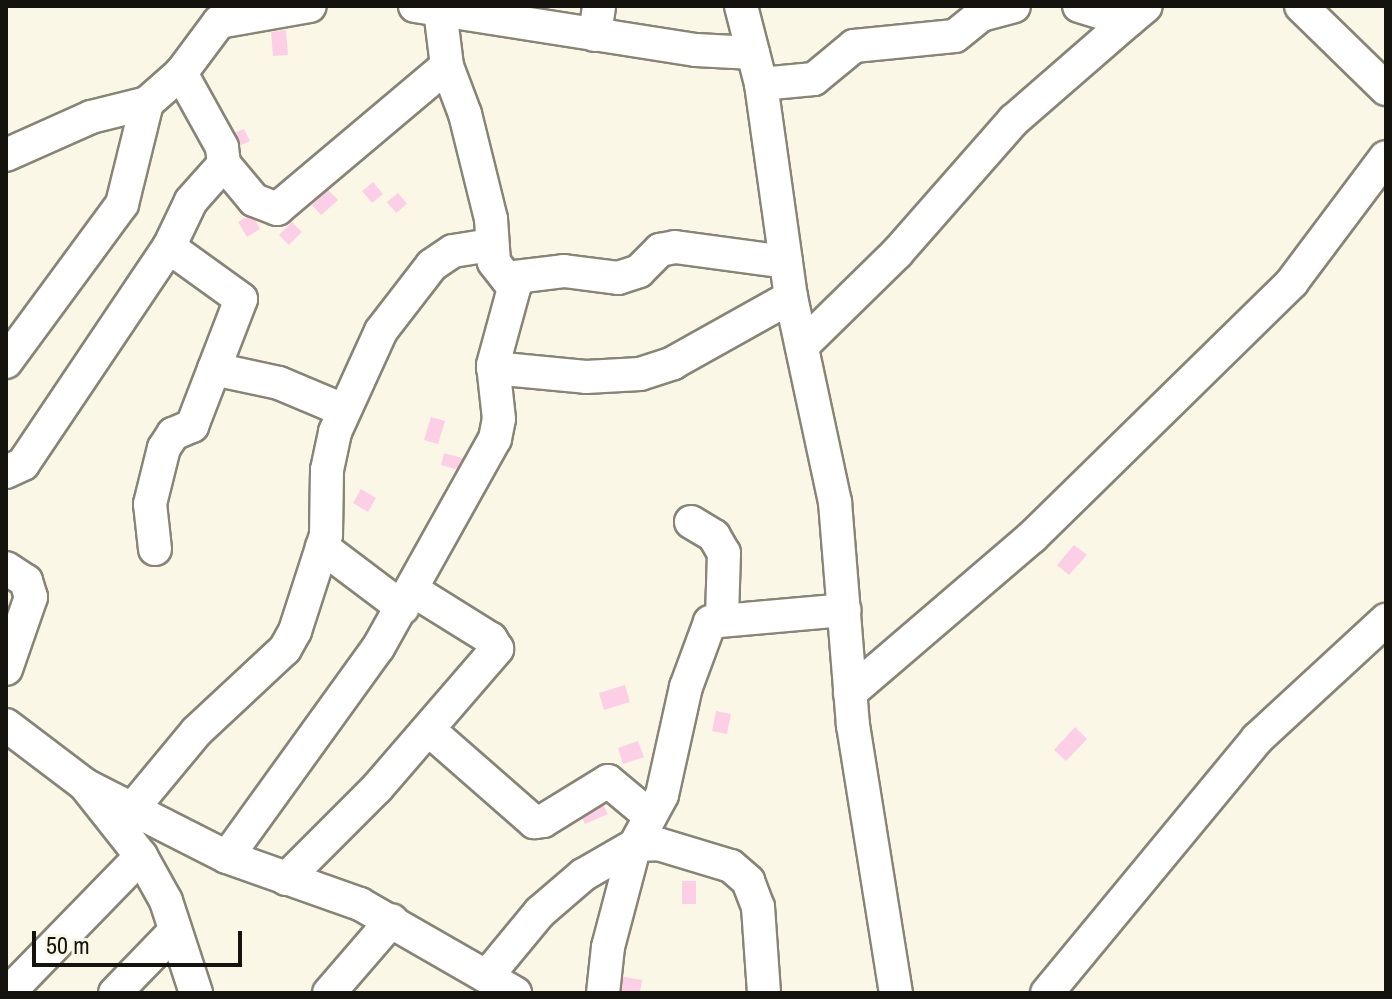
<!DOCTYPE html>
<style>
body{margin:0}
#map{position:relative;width:1392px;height:999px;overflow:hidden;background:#fbf7e7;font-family:"Archivo Narrow",sans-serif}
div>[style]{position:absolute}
.building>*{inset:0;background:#fdcfe7}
.roads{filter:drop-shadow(2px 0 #888476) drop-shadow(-2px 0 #888476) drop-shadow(0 2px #888476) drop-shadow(0 -2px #888476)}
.minor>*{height:32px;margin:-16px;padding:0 16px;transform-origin:16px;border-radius:16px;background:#fff}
span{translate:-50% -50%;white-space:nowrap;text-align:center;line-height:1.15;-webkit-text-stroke:6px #fbf7e7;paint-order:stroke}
.frame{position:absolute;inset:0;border:8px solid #14130e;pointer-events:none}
.scale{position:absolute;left:32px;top:931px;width:210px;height:36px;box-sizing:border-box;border:4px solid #14130e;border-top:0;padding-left:10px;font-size:24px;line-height:28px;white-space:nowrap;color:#14130e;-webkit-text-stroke:6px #fbf7e7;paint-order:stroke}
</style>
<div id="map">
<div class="building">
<div style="clip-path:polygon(286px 30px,288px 55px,273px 56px,271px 32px)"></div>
<div style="clip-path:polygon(244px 129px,250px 141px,228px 151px,222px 138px)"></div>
<div style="clip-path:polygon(373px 182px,383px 194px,372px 203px,362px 191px)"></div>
<div style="clip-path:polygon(328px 190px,338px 200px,321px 215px,312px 205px)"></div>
<div style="clip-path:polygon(398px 193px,407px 204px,396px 213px,387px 202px)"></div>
<div style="clip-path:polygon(252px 214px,260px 229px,247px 237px,238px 222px)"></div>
<div style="clip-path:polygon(292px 222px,302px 232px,289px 245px,279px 235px)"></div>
<div style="clip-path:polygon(431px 417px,445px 421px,438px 444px,424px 440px)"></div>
<div style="clip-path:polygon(444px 453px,469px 460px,465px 472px,441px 465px)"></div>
<div style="clip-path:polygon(361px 489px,376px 498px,368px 512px,353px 503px)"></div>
<div style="clip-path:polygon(1074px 545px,1087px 555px,1069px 575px,1057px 565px)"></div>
<div style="clip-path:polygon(625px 685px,630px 702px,604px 710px,599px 693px)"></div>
<div style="clip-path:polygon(716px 711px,731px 714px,727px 734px,712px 731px)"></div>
<div style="clip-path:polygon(1075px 727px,1087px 739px,1066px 761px,1054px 750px)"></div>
<div style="clip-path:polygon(638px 741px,644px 757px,623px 764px,618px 748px)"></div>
<div style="clip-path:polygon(601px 801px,608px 814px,585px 824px,579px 812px)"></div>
<div style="clip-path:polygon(682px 881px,696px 881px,696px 904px,682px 904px)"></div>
<div style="clip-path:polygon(619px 976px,642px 980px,640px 993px,617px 991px)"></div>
</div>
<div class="roads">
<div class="minor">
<div style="left:415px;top:6px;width:284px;rotate:8.9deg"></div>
<div style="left:696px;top:50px;width:57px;rotate:3deg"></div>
<div style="left:741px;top:6px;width:81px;rotate:75.6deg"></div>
<div style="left:761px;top:84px;width:215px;rotate:82deg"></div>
<div style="left:791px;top:297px;width:210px;rotate:77.9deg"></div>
<div style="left:835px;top:502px;width:224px;rotate:85.4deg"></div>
<div style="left:853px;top:725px;width:271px;rotate:80.9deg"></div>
<div style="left:1079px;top:6px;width:51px;rotate:17deg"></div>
<div style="left:1128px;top:21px;width:23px;rotate:-40deg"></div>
<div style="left:1301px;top:6px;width:119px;rotate:44.3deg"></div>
<div style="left:595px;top:35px;width:29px;rotate:-82deg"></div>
<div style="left:761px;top:84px;width:53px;rotate:-5.4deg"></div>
<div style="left:814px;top:79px;width:52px;rotate:-39.5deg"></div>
<div style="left:854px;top:46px;width:101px;rotate:-5.7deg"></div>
<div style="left:955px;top:36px;width:33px;rotate:-39deg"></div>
<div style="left:981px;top:15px;width:34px;rotate:-15deg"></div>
<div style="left:6px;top:155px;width:93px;rotate:-24.1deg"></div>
<div style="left:91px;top:117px;width:58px;rotate:-14deg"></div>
<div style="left:147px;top:103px;width:45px;rotate:-41.4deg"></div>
<div style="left:181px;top:73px;width:64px;rotate:-53.3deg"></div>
<div style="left:219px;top:22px;width:92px;rotate:-10deg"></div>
<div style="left:224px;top:164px;width:47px;rotate:50.2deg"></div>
<div style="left:254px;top:200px;width:25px;rotate:21deg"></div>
<div style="left:277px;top:209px;width:222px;rotate:-40.1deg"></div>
<div style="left:507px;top:278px;width:57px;rotate:-7deg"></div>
<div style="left:564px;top:271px;width:54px;rotate:7.4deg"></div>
<div style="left:618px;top:278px;width:22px;rotate:-18deg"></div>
<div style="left:639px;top:271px;width:30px;rotate:-45deg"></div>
<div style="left:660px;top:250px;width:15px;rotate:-11deg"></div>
<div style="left:675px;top:247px;width:112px;rotate:7.7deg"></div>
<div style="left:802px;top:346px;width:133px;rotate:-44.4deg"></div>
<div style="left:897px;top:253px;width:177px;rotate:-48.7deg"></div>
<div style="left:1014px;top:120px;width:151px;rotate:-41deg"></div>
<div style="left:6px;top:362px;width:196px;rotate:-53.7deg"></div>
<div style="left:122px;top:204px;width:104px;rotate:-76.1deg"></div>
<div style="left:493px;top:368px;width:93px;rotate:5.5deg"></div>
<div style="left:586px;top:377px;width:54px;rotate:-3.2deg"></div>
<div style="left:640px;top:374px;width:35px;rotate:-18deg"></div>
<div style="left:673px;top:363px;width:135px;rotate:-29.2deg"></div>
<div style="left:214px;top:369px;width:66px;rotate:12.2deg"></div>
<div style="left:279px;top:383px;width:69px;rotate:22.9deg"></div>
<div style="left:6px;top:472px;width:19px;rotate:-25deg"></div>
<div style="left:23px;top:464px;width:262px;rotate:-56.1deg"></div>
<div style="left:169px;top:247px;width:51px;rotate:-64.4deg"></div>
<div style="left:191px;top:201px;width:50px;rotate:-48.3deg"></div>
<div style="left:224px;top:164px;width:17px;rotate:-97deg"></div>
<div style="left:222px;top:147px;width:85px;rotate:-119deg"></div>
<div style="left:691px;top:522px;width:27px;rotate:31deg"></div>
<div style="left:714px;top:536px;width:20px;rotate:60deg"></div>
<div style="left:724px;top:553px;width:64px;rotate:91.8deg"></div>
<div style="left:322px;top:547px;width:101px;rotate:37deg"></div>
<div style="left:155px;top:549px;width:45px;rotate:-96.3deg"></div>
<div style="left:150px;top:504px;width:58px;rotate:-76deg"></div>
<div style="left:164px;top:448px;width:17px;rotate:-57deg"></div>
<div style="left:173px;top:434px;width:21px;rotate:-23deg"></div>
<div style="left:192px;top:426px;width:136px;rotate:-68.9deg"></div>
<div style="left:241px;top:299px;width:89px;rotate:-144.2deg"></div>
<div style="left:6px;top:568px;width:24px;rotate:33deg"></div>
<div style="left:26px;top:581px;width:17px;rotate:73deg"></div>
<div style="left:31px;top:597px;width:76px;rotate:109.1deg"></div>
<div style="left:850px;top:693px;width:240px;rotate:-40.6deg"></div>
<div style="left:1032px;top:537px;width:364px;rotate:-44.4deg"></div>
<div style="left:1292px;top:282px;width:156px;rotate:-53.1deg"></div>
<div style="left:6px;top:725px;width:99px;rotate:37.2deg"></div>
<div style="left:85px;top:785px;width:90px;rotate:51.7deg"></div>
<div style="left:141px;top:856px;width:51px;rotate:60.9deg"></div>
<div style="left:166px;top:901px;width:97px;rotate:71.9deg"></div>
<div style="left:429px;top:730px;width:140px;rotate:41.2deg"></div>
<div style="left:534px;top:822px;width:9px;rotate:-6deg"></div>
<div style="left:543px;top:821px;width:76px;rotate:-31.6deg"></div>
<div style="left:608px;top:781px;width:55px;rotate:39.8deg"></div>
<div style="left:85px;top:785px;width:159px;rotate:26.9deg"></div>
<div style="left:227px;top:857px;width:141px;rotate:19.5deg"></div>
<div style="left:360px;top:904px;width:179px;rotate:29.9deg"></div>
<div style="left:133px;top:808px;width:100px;rotate:-50.3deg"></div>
<div style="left:197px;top:731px;width:120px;rotate:-43deg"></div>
<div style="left:285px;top:649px;width:21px;rotate:-61deg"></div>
<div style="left:295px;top:631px;width:101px;rotate:-72.1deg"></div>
<div style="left:326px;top:535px;width:65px;rotate:-89.1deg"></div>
<div style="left:327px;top:470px;width:39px;rotate:-78deg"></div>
<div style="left:335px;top:432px;width:111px;rotate:-65.5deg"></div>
<div style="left:381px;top:331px;width:83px;rotate:-52.3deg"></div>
<div style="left:432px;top:265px;width:25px;rotate:-34deg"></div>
<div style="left:453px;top:251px;width:38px;rotate:-9deg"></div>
<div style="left:227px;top:857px;width:258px;rotate:-54.2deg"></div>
<div style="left:378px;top:648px;width:240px;rotate:-60.8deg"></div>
<div style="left:495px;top:439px;width:20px;rotate:-79deg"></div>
<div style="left:499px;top:419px;width:54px;rotate:-96.3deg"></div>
<div style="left:493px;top:365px;width:80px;rotate:-74.7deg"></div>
<div style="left:514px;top:288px;width:33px;rotate:-128deg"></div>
<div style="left:494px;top:262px;width:43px;rotate:-94deg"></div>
<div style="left:491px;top:219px;width:108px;rotate:-103.9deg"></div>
<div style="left:465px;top:114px;width:51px;rotate:-110.6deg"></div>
<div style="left:447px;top:66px;width:56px;rotate:-97.1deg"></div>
<div style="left:286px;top:879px;width:129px;rotate:-45deg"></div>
<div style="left:377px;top:788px;width:184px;rotate:-49.2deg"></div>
<div style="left:497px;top:649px;width:12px;rotate:-121deg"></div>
<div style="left:491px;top:639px;width:91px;rotate:-148.1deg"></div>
<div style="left:487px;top:976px;width:83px;rotate:-50.4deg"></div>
<div style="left:540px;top:912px;width:57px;rotate:-40.7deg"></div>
<div style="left:583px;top:875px;width:60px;rotate:-30deg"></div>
<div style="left:635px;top:845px;width:23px;rotate:-2deg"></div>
<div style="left:658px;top:844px;width:76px;rotate:16.8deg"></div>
<div style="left:731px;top:866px;width:23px;rotate:41deg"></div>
<div style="left:748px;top:881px;width:28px;rotate:69deg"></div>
<div style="left:758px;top:907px;width:86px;rotate:86deg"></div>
<div style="left:8px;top:993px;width:191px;rotate:-45.8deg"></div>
<div style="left:115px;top:993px;width:85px;rotate:-46deg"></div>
<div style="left:329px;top:993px;width:96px;rotate:-49.2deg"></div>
<div style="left:603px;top:993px;width:46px;rotate:-83.8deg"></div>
<div style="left:608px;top:947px;width:106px;rotate:-75.2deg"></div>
<div style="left:635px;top:845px;width:57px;rotate:-61.6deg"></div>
<div style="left:662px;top:795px;width:111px;rotate:-77.5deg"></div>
<div style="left:686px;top:687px;width:69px;rotate:-69.7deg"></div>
<div style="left:710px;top:622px;width:135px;rotate:-5.1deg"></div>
<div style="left:1047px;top:993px;width:330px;rotate:-50.4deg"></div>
<div style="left:1257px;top:739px;width:176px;rotate:-42.7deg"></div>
</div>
</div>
<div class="frame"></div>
<div class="scale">50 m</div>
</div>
